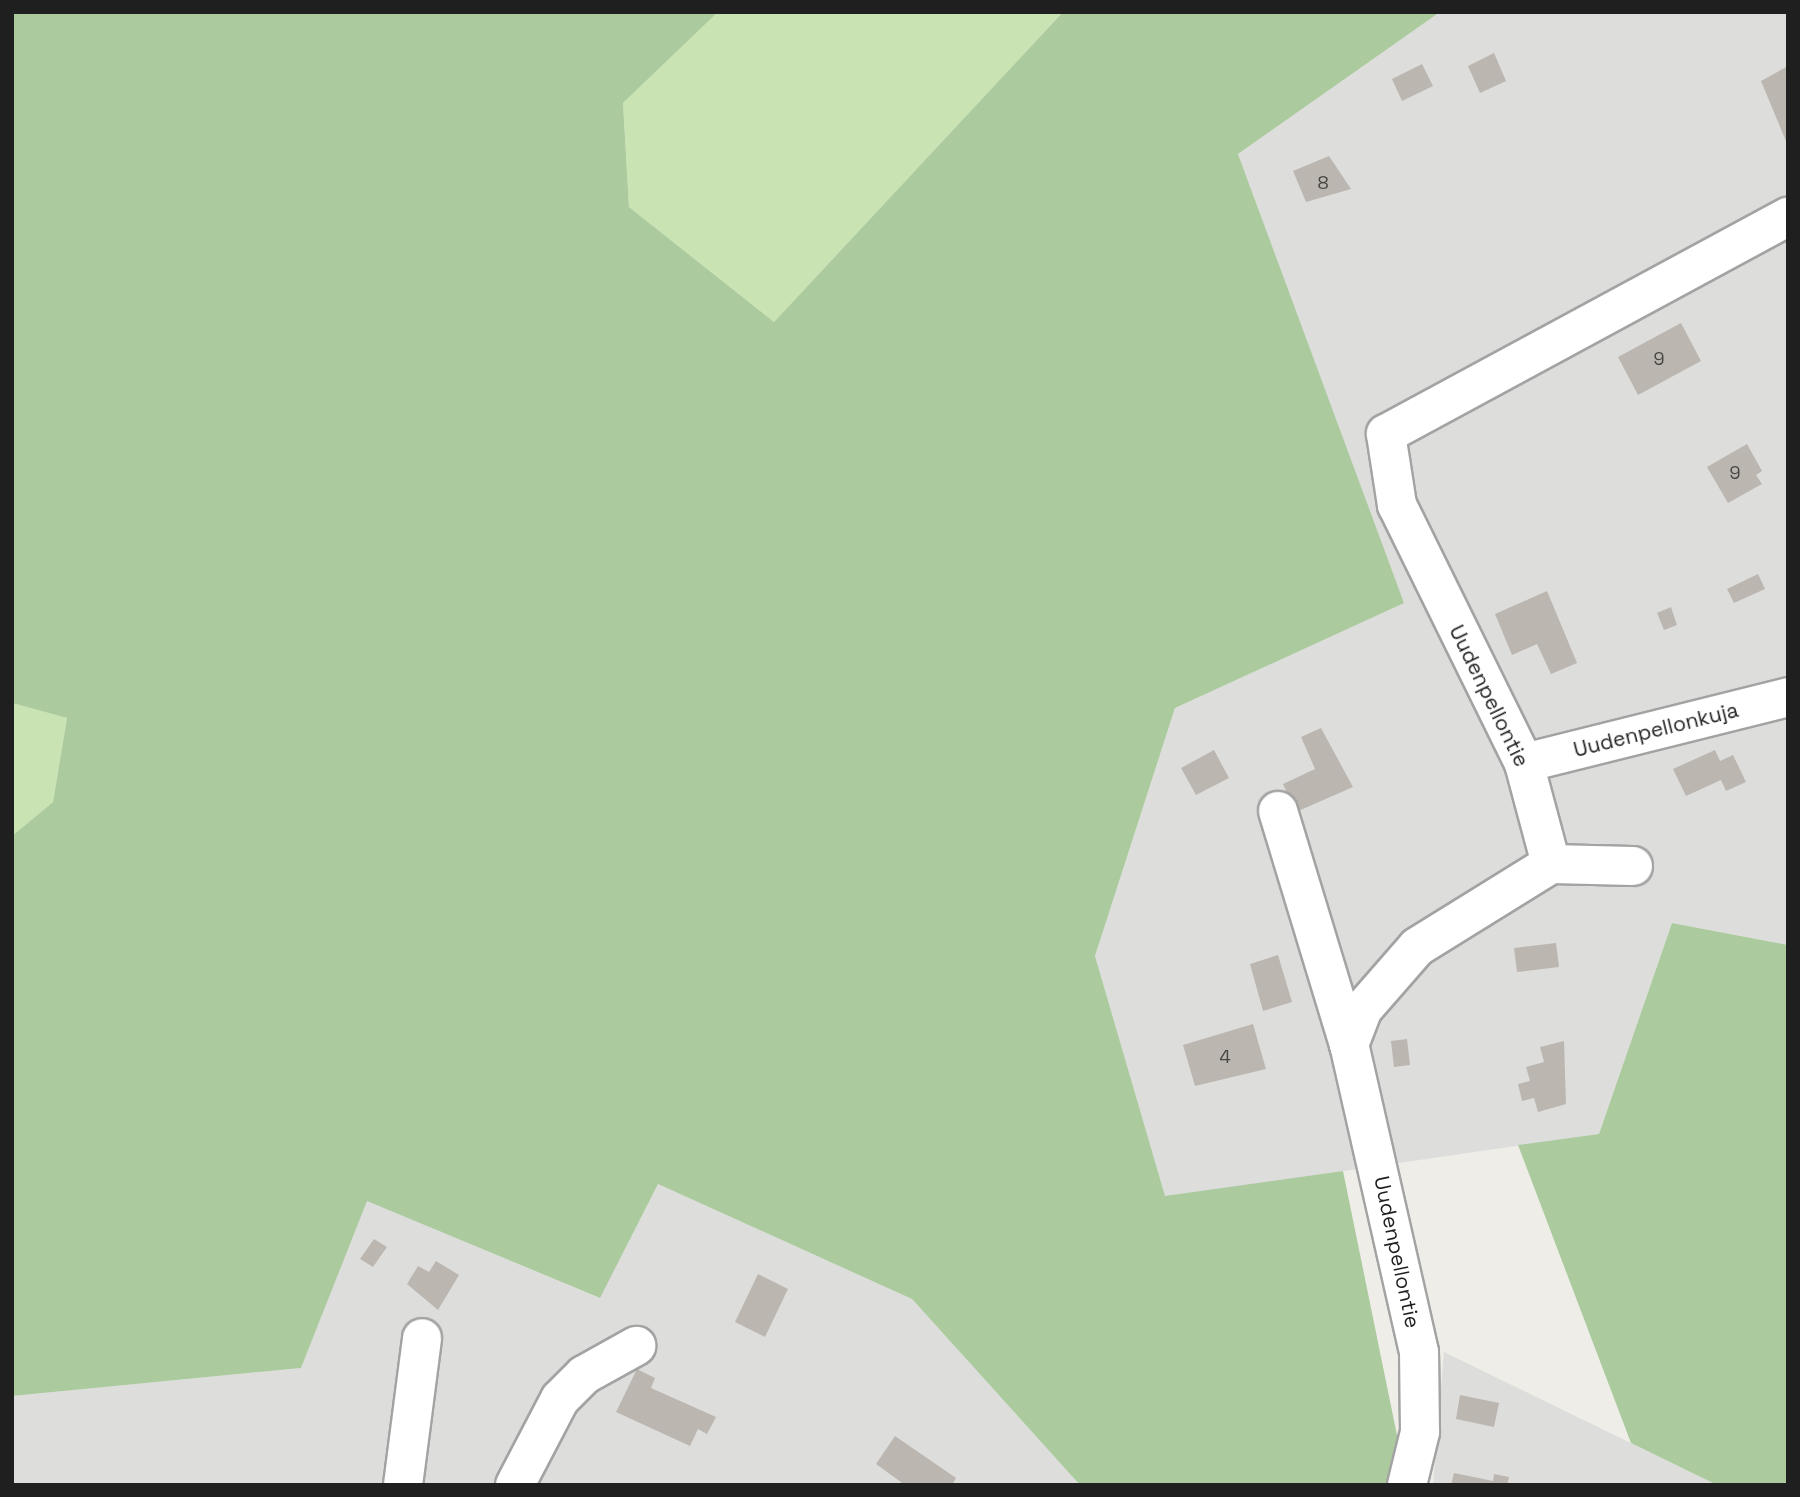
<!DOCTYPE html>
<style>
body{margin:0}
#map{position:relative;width:1800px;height:1497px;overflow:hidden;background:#efede7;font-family:"Space Grotesk",sans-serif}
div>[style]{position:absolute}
.residential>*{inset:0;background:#dddddc}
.grass>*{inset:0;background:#c9e4b2}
.forest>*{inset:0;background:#abcb9f}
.building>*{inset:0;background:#bcb6b0}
.roads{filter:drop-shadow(2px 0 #a3a3a3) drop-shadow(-2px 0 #a3a3a3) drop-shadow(0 2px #a3a3a3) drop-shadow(0 -2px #a3a3a3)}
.minor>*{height:38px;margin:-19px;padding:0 19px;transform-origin:19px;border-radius:19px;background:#fff}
span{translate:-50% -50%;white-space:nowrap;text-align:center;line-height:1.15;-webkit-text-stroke:5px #fff;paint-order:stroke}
.number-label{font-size:18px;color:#464543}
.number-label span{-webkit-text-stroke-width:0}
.street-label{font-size:21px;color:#1f1f1f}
.frame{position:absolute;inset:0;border:14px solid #1f1f1f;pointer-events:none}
</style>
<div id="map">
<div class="residential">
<div style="clip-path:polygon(1440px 12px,1788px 12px,1788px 945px,1672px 923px,1599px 1134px,1165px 1197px,1095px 956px,1175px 708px,1403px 603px,1238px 154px)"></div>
<div style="clip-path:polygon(658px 1184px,912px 1299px,1080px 1485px,12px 1485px,12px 1396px,301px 1368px,366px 1200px,599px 1298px)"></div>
<div style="clip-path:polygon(1444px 1352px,1717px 1485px,1433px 1485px)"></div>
</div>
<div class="grass">
<div style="clip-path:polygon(718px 12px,1063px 12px,774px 322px,629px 207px,623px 103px)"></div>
<div style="clip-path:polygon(12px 703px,67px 718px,53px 802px,12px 836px)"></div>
</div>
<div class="forest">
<div style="clip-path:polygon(12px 12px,718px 12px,623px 103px,629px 207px,774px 322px,1063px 12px,1440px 12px,1238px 154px,1404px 603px,1175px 708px,1095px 956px,1165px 1196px,1343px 1171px,1399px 1445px,1389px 1485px,1080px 1485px,912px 1299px,658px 1184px,600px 1298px,367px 1201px,301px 1368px,12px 1396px,12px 836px,53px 802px,67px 718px,12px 703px)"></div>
<div style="clip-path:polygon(1672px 923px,1788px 945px,1788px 1485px,1717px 1485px,1631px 1443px,1518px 1145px,1599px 1134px)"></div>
</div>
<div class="building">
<div style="clip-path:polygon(1494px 53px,1506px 81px,1480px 93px,1468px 66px)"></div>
<div style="clip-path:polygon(1422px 64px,1433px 86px,1402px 101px,1392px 79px)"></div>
<div style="clip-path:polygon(1788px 66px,1788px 146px,1761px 81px)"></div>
<div style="clip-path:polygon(1329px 156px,1351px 189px,1306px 202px,1293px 171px)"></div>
<div style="clip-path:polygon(1681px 323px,1701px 361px,1638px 395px,1618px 357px)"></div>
<div style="clip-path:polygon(1747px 444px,1762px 471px,1756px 475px,1762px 484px,1728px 503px,1707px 467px)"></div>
<div style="clip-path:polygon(1758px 574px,1765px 589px,1734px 603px,1727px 589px)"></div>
<div style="clip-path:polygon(1547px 591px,1577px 663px,1551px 674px,1537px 644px,1512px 655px,1495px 614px)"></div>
<div style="clip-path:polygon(1671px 607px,1677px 625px,1664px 630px,1657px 613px)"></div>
<div style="clip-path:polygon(1321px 728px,1353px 787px,1296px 812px,1283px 784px,1315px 769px,1301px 737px)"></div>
<div style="clip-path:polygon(1214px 750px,1229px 778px,1196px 795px,1181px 768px)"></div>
<div style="clip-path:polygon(1715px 750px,1720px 761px,1733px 755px,1746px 782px,1726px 791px,1721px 780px,1686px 796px,1673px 769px)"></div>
<div style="clip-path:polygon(1556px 943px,1559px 967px,1517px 972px,1514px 948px)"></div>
<div style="clip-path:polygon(1278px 955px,1292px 1002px,1263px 1011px,1250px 964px)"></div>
<div style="clip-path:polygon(1253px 1024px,1266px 1069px,1195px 1086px,1183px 1045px)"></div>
<div style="clip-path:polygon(1407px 1039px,1410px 1065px,1394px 1067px,1391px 1041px)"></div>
<div style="clip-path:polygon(1564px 1041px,1566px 1104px,1538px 1112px,1534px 1098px,1522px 1101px,1518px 1084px,1530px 1081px,1526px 1067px,1544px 1062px,1540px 1047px)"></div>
<div style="clip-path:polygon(374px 1239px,387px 1247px,373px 1267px,360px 1259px)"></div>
<div style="clip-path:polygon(436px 1261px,459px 1275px,438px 1310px,407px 1284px,418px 1266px,429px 1272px)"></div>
<div style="clip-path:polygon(758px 1274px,788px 1289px,765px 1337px,735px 1322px)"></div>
<div style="clip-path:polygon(637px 1369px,655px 1378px,651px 1388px,716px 1417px,707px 1434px,698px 1429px,690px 1446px,616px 1412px)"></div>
<div style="clip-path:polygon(1460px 1395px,1499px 1403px,1494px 1427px,1456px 1419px)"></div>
<div style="clip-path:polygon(895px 1436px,956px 1478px,952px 1485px,905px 1485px,876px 1464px)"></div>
<div style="clip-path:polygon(1454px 1473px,1493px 1481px,1494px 1474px,1509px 1477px,1507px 1485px,1451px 1485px)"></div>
</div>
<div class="roads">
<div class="minor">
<div style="left:1524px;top:763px;width:272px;rotate:-14deg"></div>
<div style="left:1278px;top:811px;width:245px;rotate:73.1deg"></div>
<div style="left:1551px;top:864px;width:82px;rotate:1.4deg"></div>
<div style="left:403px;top:1485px;width:148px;rotate:-82.6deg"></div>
<div style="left:515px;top:1485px;width:97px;rotate:-62.4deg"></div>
<div style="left:560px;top:1399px;width:34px;rotate:-45deg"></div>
<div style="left:584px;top:1375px;width:60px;rotate:-29.1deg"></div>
<div style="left:1407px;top:1485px;width:55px;rotate:-76.2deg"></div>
<div style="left:1420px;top:1432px;width:80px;rotate:-90.7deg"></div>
<div style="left:1419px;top:1352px;width:315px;rotate:-102.8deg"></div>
<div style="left:1349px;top:1045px;width:39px;rotate:-69deg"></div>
<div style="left:1363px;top:1009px;width:82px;rotate:-48.9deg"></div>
<div style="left:1417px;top:947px;width:158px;rotate:-31.8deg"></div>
<div style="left:1551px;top:864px;width:105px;rotate:-105deg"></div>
<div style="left:1524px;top:763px;width:288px;rotate:-116.2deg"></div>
<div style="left:1397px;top:505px;width:72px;rotate:-98.8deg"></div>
<div style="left:1386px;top:434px;width:457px;rotate:-28.4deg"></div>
</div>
</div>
<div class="number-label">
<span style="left:1323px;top:183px">8</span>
<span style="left:1659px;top:359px">9</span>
<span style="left:1735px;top:473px">9</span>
<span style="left:1225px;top:1057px">4</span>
</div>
<div class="street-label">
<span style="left:1489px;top:696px;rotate:64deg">Uudenpellontie</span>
<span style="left:1656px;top:730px;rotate:-14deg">Uudenpellonkuja</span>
<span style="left:1397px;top:1252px;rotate:78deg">Uudenpellontie</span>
</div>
<div class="frame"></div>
</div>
